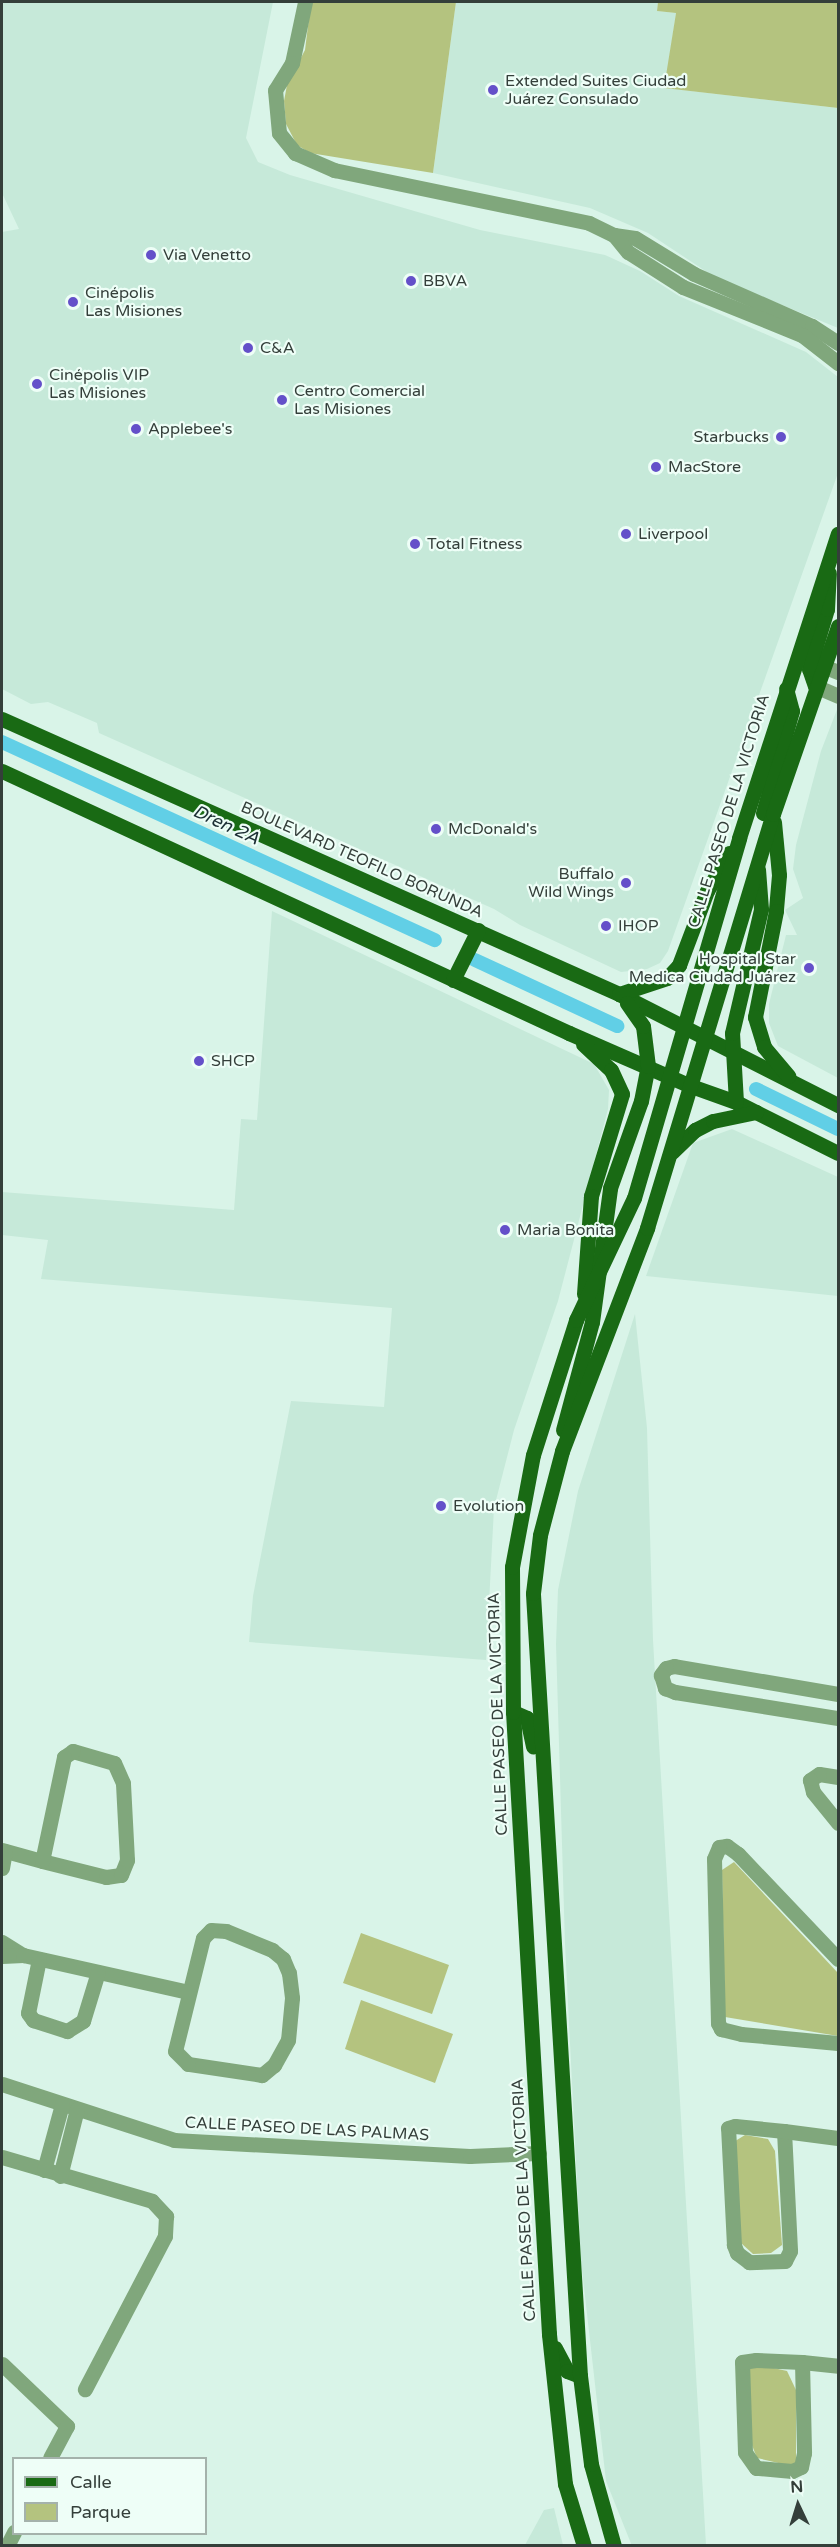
<!DOCTYPE html>
<meta charset="utf-8">
<style>
body{margin:0}
#map{position:relative;width:840px;height:2547px;overflow:hidden;background:#d9f4e8;font-family:"Varela Round",sans-serif}
div>[style]{position:absolute}
.built>*{inset:0;background:#c6e9d9}
.green>*{inset:0;background:#b4c37f}
.canal>*{height:14px;margin:-7px;padding:0 7px;transform-origin:7px;border-radius:7px;background:#61cfe6}
.minor>*{height:15px;margin:-7.5px;padding:0 7.5px;transform-origin:7.5px;border-radius:7.5px;background:#80a77c}
.major>*{height:15px;margin:-7.5px;padding:0 7.5px;transform-origin:7.5px;border-radius:7.5px;background:#196a14}
.dots>*{width:16px;height:16px;translate:-50% -50%;box-sizing:border-box;border:3px solid #eefef7;border-radius:50%}
span{translate:-50% -50%;white-space:nowrap;text-align:center;line-height:1.15;-webkit-text-stroke:4.5px #eefef7;paint-order:stroke}
.poi-label{font-size:16px;color:#343f3a}
.left{translate:0 -50%;text-align:left}
.right{translate:-100% -50%;text-align:right}
.street-label{font-size:16px;color:#343f3a}
.water-label{font-size:18px;color:#1c2f34;font-style:italic}
.frame{position:absolute;inset:0;border:3px solid #343f3a;pointer-events:none}
.legend{position:absolute;left:12px;top:2457px;width:195px;height:78px;box-sizing:border-box;background:#eefef7;border:2px solid #a4b2ab;margin:0;padding:8px 10px;list-style:none;font-size:18px;color:#343f3a}
.legend li{display:flex;align-items:center;gap:12px;height:30px}
.legend b{width:30px;border:2px solid #a4b2ab}
.north{position:absolute;left:768px;top:2475px;width:60px;height:60px;-webkit-text-stroke:4px #eefef7;paint-order:stroke;rotate:356deg;font-size:16px;font-weight:700;line-height:24px;text-align:center;color:#343f3a}
.north::after{content:'';display:block;margin:auto;width:21px;height:27px;background:#343f3a;clip-path:polygon(50% 0,100% 100%,50% 72%,0 100%)}
</style>
<div id="map">
<div class="built">
<div style="clip-path:polygon(2px 2px,273px 2px,246px 138px,258px 162px,290px 175px,480px 230px,605px 255px,640px 271px,679px 296px,806px 352px,838px 377px,838px 473px,668px 951px,660px 963px,647px 969px,621px 972px,520px 925px,494px 909px,99px 733px,97px 723px,48px 702px,31px 704px,2px 689px,2px 232px,19px 229px,2px 193px)"></div>
<div style="clip-path:polygon(456px 2px,658px 2px,657px 11px,676px 13px,665px 88px,838px 108px,838px 328px,716px 278px,648px 233px,590px 208px,433px 173px)"></div>
<div style="clip-path:polygon(838px 707px,838px 1078px,778px 1046px,769px 1023px,769px 1004px,786px 935px,797px 935px,785px 910px,803px 898px,793px 869px,796px 845px,821px 751px)"></div>
<div style="clip-path:polygon(272px 911px,594px 1064px,609px 1090px,608px 1109px,558px 1301px,514px 1430px,494px 1508px,486px 1660px,249px 1642px,253px 1596px,291px 1401px,384px 1407px,392px 1308px,41px 1279px,48px 1240px,2px 1235px,2px 1192px,234px 1210px,241px 1119px,257px 1120px)"></div>
<div style="clip-path:polygon(732px 1129px,838px 1177px,838px 1296px,646px 1276px,693px 1143px)"></div>
<div style="clip-path:polygon(635px 1314px,647px 1428px,653px 1640px,706px 2545px,632px 2546px,606px 2481px,581px 2261px,565px 1944px,556px 1644px,558px 1590px,578px 1491px)"></div>
<div style="clip-path:polygon(554px 2508px,563px 2545px,525px 2545px,544px 2510px)"></div>
</div>
<div class="green">
<div style="clip-path:polygon(311px 2px,456px 2px,433px 173px,310px 153px,297px 145px,286px 124px,284px 101px,287px 85px,305px 50px)"></div>
<div style="clip-path:polygon(658px 2px,838px 2px,838px 108px,664px 88px,676px 13px,657px 11px)"></div>
<div style="clip-path:polygon(734px 1862px,838px 1973px,838px 2036px,725px 2017px,722px 1870px)"></div>
<div style="clip-path:polygon(361px 1933px,449px 1965px,432px 2014px,343px 1983px)"></div>
<div style="clip-path:polygon(361px 2000px,453px 2034px,435px 2083px,345px 2049px)"></div>
<div style="clip-path:polygon(745px 2135px,768px 2139px,775px 2151px,782px 2245px,771px 2253px,753px 2254px,741px 2243px,732px 2143px)"></div>
<div style="clip-path:polygon(769px 2367px,787px 2371px,796px 2390px,796px 2467px,757px 2458px,750px 2440px,746px 2374px,750px 2368px)"></div>
</div>
<div class="canal">
<div style="left:2px;top:742px;width:476px;rotate:24.6deg"></div>
<div style="left:475px;top:960px;width:157px;rotate:24.9deg"></div>
<div style="left:756px;top:1089px;width:91px;rotate:26deg"></div>
</div>
<div class="minor">
<div style="left:305px;top:2px;width:62px;rotate:102deg"></div>
<div style="left:292px;top:63px;width:32px;rotate:122deg"></div>
<div style="left:275px;top:90px;width:43px;rotate:84.7deg"></div>
<div style="left:279px;top:133px;width:26px;rotate:51deg"></div>
<div style="left:295px;top:153px;width:43px;rotate:23.6deg"></div>
<div style="left:334px;top:170px;width:260px;rotate:11.7deg"></div>
<div style="left:589px;top:223px;width:28px;rotate:26deg"></div>
<div style="left:614px;top:235px;width:21px;rotate:8deg"></div>
<div style="left:635px;top:238px;width:69px;rotate:31.4deg"></div>
<div style="left:694px;top:274px;width:129px;rotate:23.8deg"></div>
<div style="left:812px;top:326px;width:31px;rotate:33deg"></div>
<div style="left:614px;top:235px;width:22px;rotate:51deg"></div>
<div style="left:628px;top:252px;width:65px;rotate:32.5deg"></div>
<div style="left:683px;top:287px;width:128px;rotate:22deg"></div>
<div style="left:802px;top:335px;width:46px;rotate:37.9deg"></div>
<div style="left:823px;top:666px;width:16px;rotate:22deg"></div>
<div style="left:815px;top:686px;width:25px;rotate:23deg"></div>
<div style="left:838px;top:1694px;width:166px;rotate:-170.3deg"></div>
<div style="left:674px;top:1666px;width:8px;rotate:166deg"></div>
<div style="left:666px;top:1668px;width:9px;rotate:126deg"></div>
<div style="left:661px;top:1675px;width:14px;rotate:73deg"></div>
<div style="left:665px;top:1688px;width:11px;rotate:22deg"></div>
<div style="left:675px;top:1692px;width:165px;rotate:9.1deg"></div>
<div style="left:838px;top:1777px;width:19px;rotate:-171deg"></div>
<div style="left:819px;top:1774px;width:11px;rotate:146deg"></div>
<div style="left:810px;top:1780px;width:12px;rotate:76deg"></div>
<div style="left:813px;top:1792px;width:40px;rotate:51deg"></div>
<div style="left:2px;top:1850px;width:41px;rotate:15.4deg"></div>
<div style="left:42px;top:1861px;width:66px;rotate:14deg"></div>
<div style="left:106px;top:1877px;width:15px;rotate:-8deg"></div>
<div style="left:121px;top:1875px;width:16px;rotate:-68deg"></div>
<div style="left:127px;top:1860px;width:77px;rotate:-93deg"></div>
<div style="left:123px;top:1783px;width:22px;rotate:-114deg"></div>
<div style="left:114px;top:1763px;width:43px;rotate:-163.7deg"></div>
<div style="left:73px;top:1751px;width:11px;rotate:146deg"></div>
<div style="left:64px;top:1757px;width:106px;rotate:101.9deg"></div>
<div style="left:2px;top:1868px;width:17px;rotate:-80deg"></div>
<div style="left:211px;top:1930px;width:15px;rotate:4deg"></div>
<div style="left:226px;top:1931px;width:50px;rotate:22.4deg"></div>
<div style="left:272px;top:1950px;width:14px;rotate:39deg"></div>
<div style="left:283px;top:1959px;width:15px;rotate:67deg"></div>
<div style="left:289px;top:1973px;width:25px;rotate:83deg"></div>
<div style="left:292px;top:1998px;width:42px;rotate:95.4deg"></div>
<div style="left:288px;top:2040px;width:29px;rotate:119deg"></div>
<div style="left:274px;top:2065px;width:16px;rotate:140deg"></div>
<div style="left:262px;top:2075px;width:75px;rotate:-171.5deg"></div>
<div style="left:188px;top:2064px;width:18px;rotate:-135deg"></div>
<div style="left:175px;top:2051px;width:116px;rotate:-76.1deg"></div>
<div style="left:203px;top:1938px;width:11px;rotate:-45deg"></div>
<div style="left:2px;top:1942px;width:25px;rotate:32deg"></div>
<div style="left:2px;top:1956px;width:21px;rotate:-3deg"></div>
<div style="left:23px;top:1955px;width:170px;rotate:12.6deg"></div>
<div style="left:39px;top:1959px;width:55px;rotate:101.5deg"></div>
<div style="left:28px;top:2013px;width:9px;rotate:54deg"></div>
<div style="left:33px;top:2020px;width:36px;rotate:18deg"></div>
<div style="left:67px;top:2031px;width:19px;rotate:-32deg"></div>
<div style="left:83px;top:2021px;width:51px;rotate:-73deg"></div>
<div style="left:838px;top:1959px;width:145px;rotate:-133.6deg"></div>
<div style="left:738px;top:1854px;width:14px;rotate:-144deg"></div>
<div style="left:727px;top:1846px;width:8px;rotate:173deg"></div>
<div style="left:719px;top:1847px;width:13px;rotate:113deg"></div>
<div style="left:714px;top:1859px;width:164px;rotate:88.6deg"></div>
<div style="left:718px;top:2023px;width:7px;rotate:63deg"></div>
<div style="left:721px;top:2029px;width:21px;rotate:14deg"></div>
<div style="left:741px;top:2034px;width:97px;rotate:5.3deg"></div>
<div style="left:2px;top:2084px;width:181px;rotate:18deg"></div>
<div style="left:174px;top:2140px;width:296px;rotate:3.1deg"></div>
<div style="left:470px;top:2156px;width:69px;rotate:-2.5deg"></div>
<div style="left:784px;top:2131px;width:120px;rotate:87.1deg"></div>
<div style="left:790px;top:2251px;width:11px;rotate:117deg"></div>
<div style="left:785px;top:2261px;width:36px;rotate:178deg"></div>
<div style="left:749px;top:2262px;width:15px;rotate:-143deg"></div>
<div style="left:737px;top:2253px;width:9px;rotate:-111deg"></div>
<div style="left:734px;top:2245px;width:117px;rotate:-92.9deg"></div>
<div style="left:728px;top:2128px;width:7px;rotate:-16deg"></div>
<div style="left:735px;top:2126px;width:49px;rotate:5.8deg"></div>
<div style="left:784px;top:2131px;width:54px;rotate:7.4deg"></div>
<div style="left:2px;top:2157px;width:156px;rotate:16.3deg"></div>
<div style="left:152px;top:2201px;width:21px;rotate:47deg"></div>
<div style="left:166px;top:2216px;width:20px;rotate:93deg"></div>
<div style="left:165px;top:2236px;width:173px;rotate:117.6deg"></div>
<div style="left:44px;top:2170px;width:68px;rotate:-74.7deg"></div>
<div style="left:60px;top:2176px;width:69px;rotate:-75.8deg"></div>
<div style="left:802px;top:2362px;width:91px;rotate:88.7deg"></div>
<div style="left:804px;top:2453px;width:14px;rotate:102deg"></div>
<div style="left:801px;top:2467px;width:10px;rotate:156deg"></div>
<div style="left:792px;top:2471px;width:36px;rotate:-175deg"></div>
<div style="left:756px;top:2468px;width:19px;rotate:-125deg"></div>
<div style="left:745px;top:2452px;width:90px;rotate:-91.9deg"></div>
<div style="left:742px;top:2362px;width:14px;rotate:-8deg"></div>
<div style="left:756px;top:2360px;width:46px;rotate:2.5deg"></div>
<div style="left:802px;top:2362px;width:36px;rotate:6deg"></div>
<div style="left:2px;top:2364px;width:90px;rotate:43.6deg"></div>
<div style="left:67px;top:2426px;width:36px;rotate:118deg"></div>
<div style="left:7px;top:2546px;width:16px;rotate:-63deg"></div>
</div>
<div class="major">
<div style="left:815px;top:686px;width:18px;rotate:-109deg"></div>
<div style="left:809px;top:669px;width:63px;rotate:-73.3deg"></div>
<div style="left:827px;top:609px;width:36px;rotate:-87deg"></div>
<div style="left:2px;top:719px;width:676px;rotate:24.02deg"></div>
<div style="left:619px;top:994px;width:246px;rotate:26.9deg"></div>
<div style="left:2px;top:771px;width:625px;rotate:24.8deg"></div>
<div style="left:569px;top:1033px;width:133px;rotate:23.5deg"></div>
<div style="left:691px;top:1086px;width:48px;rotate:19.6deg"></div>
<div style="left:736px;top:1102px;width:114px;rotate:26.6deg"></div>
<div style="left:763px;top:813px;width:106px;rotate:-74.1deg"></div>
<div style="left:792px;top:711px;width:23px;rotate:-105deg"></div>
<div style="left:774px;top:822px;width:53px;rotate:84.6deg"></div>
<div style="left:779px;top:875px;width:36px;rotate:95deg"></div>
<div style="left:776px;top:911px;width:108px;rotate:101.2deg"></div>
<div style="left:755px;top:1017px;width:31px;rotate:73deg"></div>
<div style="left:764px;top:1047px;width:38px;rotate:50deg"></div>
<div style="left:453px;top:980px;width:56px;rotate:-63.4deg"></div>
<div style="left:619px;top:994px;width:51px;rotate:-18.4deg"></div>
<div style="left:667px;top:978px;width:18px;rotate:-47deg"></div>
<div style="left:679px;top:965px;width:79px;rotate:-69.3deg"></div>
<div style="left:707px;top:891px;width:44px;rotate:-59.9deg"></div>
<div style="left:583px;top:1044px;width:38px;rotate:43deg"></div>
<div style="left:611px;top:1070px;width:26px;rotate:65deg"></div>
<div style="left:622px;top:1094px;width:107px;rotate:106.9deg"></div>
<div style="left:591px;top:1196px;width:98px;rotate:94.1deg"></div>
<div style="left:736px;top:1102px;width:69px;rotate:-93.3deg"></div>
<div style="left:732px;top:1033px;width:127px;rotate:-76.8deg"></div>
<div style="left:761px;top:909px;width:40px;rotate:-94.3deg"></div>
<div style="left:672px;top:1152px;width:32px;rotate:-44deg"></div>
<div style="left:695px;top:1130px;width:20px;rotate:-27deg"></div>
<div style="left:713px;top:1121px;width:44px;rotate:-11.8deg"></div>
<div style="left:563px;top:1430px;width:112px;rotate:-75deg"></div>
<div style="left:592px;top:1322px;width:135px;rotate:-82.3deg"></div>
<div style="left:610px;top:1188px;width:92px;rotate:-70.4deg"></div>
<div style="left:641px;top:1101px;width:36px;rotate:-79deg"></div>
<div style="left:648px;top:1066px;width:40px;rotate:-97.1deg"></div>
<div style="left:643px;top:1026px;width:28px;rotate:-125deg"></div>
<div style="left:513px;top:1712px;width:15px;rotate:23deg"></div>
<div style="left:527px;top:1718px;width:29px;rotate:78deg"></div>
<div style="left:555px;top:2348px;width:26px;rotate:62deg"></div>
<div style="left:567px;top:2371px;width:14px;rotate:21deg"></div>
<div style="left:584px;top:2546px;width:65px;rotate:-107deg"></div>
<div style="left:565px;top:2484px;width:151px;rotate:-96.1deg"></div>
<div style="left:549px;top:2334px;width:623px;rotate:-93.31deg"></div>
<div style="left:513px;top:1712px;width:145px;rotate:-90.4deg"></div>
<div style="left:512px;top:1567px;width:114px;rotate:-79.4deg"></div>
<div style="left:533px;top:1455px;width:142px;rotate:-72.3deg"></div>
<div style="left:576px;top:1320px;width:135px;rotate:-64.6deg"></div>
<div style="left:634px;top:1198px;width:375px;rotate:-73.7deg"></div>
<div style="left:739px;top:838px;width:320px;rotate:-72deg"></div>
<div style="left:614px;top:2546px;width:85px;rotate:-105.7deg"></div>
<div style="left:591px;top:2464px;width:89px;rotate:-97.1deg"></div>
<div style="left:580px;top:2376px;width:784px;rotate:-93.44deg"></div>
<div style="left:533px;top:1593px;width:58px;rotate:-83.1deg"></div>
<div style="left:540px;top:1535px;width:87px;rotate:-75.3deg"></div>
<div style="left:562px;top:1451px;width:239px;rotate:-69.1deg"></div>
<div style="left:647px;top:1228px;width:433px;rotate:-73.1deg"></div>
<div style="left:773px;top:814px;width:199px;rotate:-70.9deg"></div>
</div>
<div class="dots">
<div style="left:493px;top:90px;background:#6450c9"></div>
<div style="left:151px;top:255px;background:#6450c9"></div>
<div style="left:411px;top:281px;background:#6450c9"></div>
<div style="left:73px;top:302px;background:#6450c9"></div>
<div style="left:248px;top:348px;background:#6450c9"></div>
<div style="left:37px;top:384px;background:#6450c9"></div>
<div style="left:282px;top:400px;background:#6450c9"></div>
<div style="left:136px;top:429px;background:#6450c9"></div>
<div style="left:781px;top:437px;background:#6450c9"></div>
<div style="left:656px;top:467px;background:#6450c9"></div>
<div style="left:626px;top:534px;background:#6450c9"></div>
<div style="left:415px;top:544px;background:#6450c9"></div>
<div style="left:436px;top:829px;background:#6450c9"></div>
<div style="left:626px;top:883px;background:#6450c9"></div>
<div style="left:606px;top:926px;background:#6450c9"></div>
<div style="left:809px;top:968px;background:#6450c9"></div>
<div style="left:199px;top:1061px;background:#6450c9"></div>
<div style="left:505px;top:1230px;background:#6450c9"></div>
<div style="left:441px;top:1506px;background:#6450c9"></div>
</div>
<div class="poi-label">
<span class="left" style="left:505px;top:90px">Extended Suites Ciudad<br>Juárez Consulado</span>
<span class="left" style="left:163px;top:255px">Via Venetto</span>
<span class="left" style="left:423px;top:281px">BBVA</span>
<span class="left" style="left:85px;top:302px">Cinépolis<br>Las Misiones</span>
<span class="left" style="left:260px;top:348px">C&amp;A</span>
<span class="left" style="left:49px;top:384px">Cinépolis VIP<br>Las Misiones</span>
<span class="left" style="left:294px;top:400px">Centro Comercial<br>Las Misiones</span>
<span class="left" style="left:148px;top:429px">Applebee's</span>
<span class="right" style="left:769px;top:437px">Starbucks</span>
<span class="left" style="left:668px;top:467px">MacStore</span>
<span class="left" style="left:638px;top:534px">Liverpool</span>
<span class="left" style="left:427px;top:544px">Total Fitness</span>
<span class="left" style="left:448px;top:829px">McDonald's</span>
<span class="right" style="left:614px;top:883px">Buffalo<br>Wild Wings</span>
<span class="left" style="left:618px;top:926px">IHOP</span>
<span class="right" style="left:796px;top:968px">Hospital Star<br>Medica Ciudad Juárez</span>
<span class="left" style="left:211px;top:1061px">SHCP</span>
<span class="left" style="left:517px;top:1230px">Maria Bonita</span>
<span class="left" style="left:453px;top:1506px">Evolution</span>
</div>
<div class="street-label">
<span style="left:729px;top:811px;rotate:-73deg">CALLE PASEO DE LA VICTORIA</span>
<span style="left:362px;top:860px;rotate:24deg">BOULEVARD TEOFILO BORUNDA</span>
<span style="left:498px;top:1714px;rotate:-92deg">CALLE PASEO DE LA VICTORIA</span>
<span style="left:307px;top:2129px;rotate:3deg">CALLE PASEO DE LAS PALMAS</span>
<span style="left:524px;top:2200px;rotate:-93deg">CALLE PASEO DE LA VICTORIA</span>
</div>
<div class="water-label">
<span style="left:226px;top:825px;rotate:25deg">Dren 2A</span>
</div>
<div class="frame"></div>
<ul class="legend">
<li><b style="height:8px;background:#196a14"></b>Calle</li>
<li><b style="height:16px;background:#b4c37f"></b>Parque</li>
</ul>
<div class="north">N</div>
</div>
